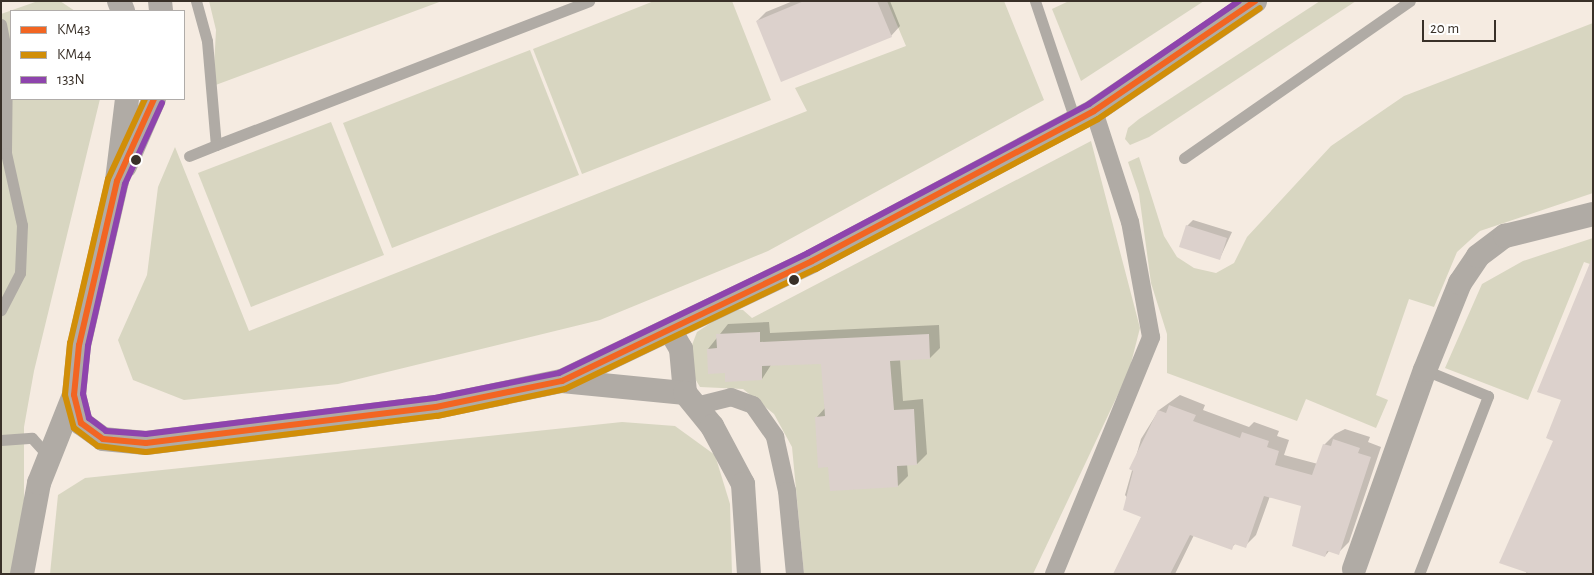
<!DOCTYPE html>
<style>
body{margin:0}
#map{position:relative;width:1594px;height:575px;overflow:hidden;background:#f5ebe1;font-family:"Alegreya Sans",sans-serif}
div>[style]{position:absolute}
.green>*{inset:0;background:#d8d6c1}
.shadow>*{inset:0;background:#0003}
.building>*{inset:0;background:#dcd1cc}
.service>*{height:11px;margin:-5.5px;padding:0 5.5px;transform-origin:5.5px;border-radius:5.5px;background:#b0aba5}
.pedestrian>*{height:18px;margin:-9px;padding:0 9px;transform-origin:9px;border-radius:9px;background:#b0aba5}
.minor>*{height:24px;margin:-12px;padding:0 12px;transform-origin:12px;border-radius:12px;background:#b0aba5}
.bus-1>*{height:6px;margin:-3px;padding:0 3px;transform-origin:3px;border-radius:3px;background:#f26522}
.bus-2>*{height:6px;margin:-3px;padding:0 3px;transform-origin:3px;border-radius:3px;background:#d18e08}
.bus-3>*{height:6px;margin:-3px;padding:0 3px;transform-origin:3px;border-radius:3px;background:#8e44ad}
.dots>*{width:14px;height:14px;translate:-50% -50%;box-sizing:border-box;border:2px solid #fff;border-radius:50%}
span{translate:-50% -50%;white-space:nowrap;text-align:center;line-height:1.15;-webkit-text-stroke:4px #fff;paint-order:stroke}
.frame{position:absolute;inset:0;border:2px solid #393028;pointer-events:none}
.legend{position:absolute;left:10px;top:10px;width:175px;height:90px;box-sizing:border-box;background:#fff;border:1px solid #b0aca9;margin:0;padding:6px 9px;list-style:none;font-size:15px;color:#393028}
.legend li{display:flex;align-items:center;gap:10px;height:25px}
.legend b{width:25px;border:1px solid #b0aca9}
.scale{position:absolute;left:1422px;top:20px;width:74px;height:22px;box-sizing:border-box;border:2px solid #393028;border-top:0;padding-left:6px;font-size:15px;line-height:18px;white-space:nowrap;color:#393028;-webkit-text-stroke:4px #fff;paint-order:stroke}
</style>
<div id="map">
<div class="green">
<div style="clip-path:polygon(38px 1px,60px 1px,75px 11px,11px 11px,11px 99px,100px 99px,34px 371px,24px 427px,24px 501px,11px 574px,1px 574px,1px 14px)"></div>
<div style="clip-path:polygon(209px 1px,442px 1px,213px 86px,216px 30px)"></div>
<div style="clip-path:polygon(654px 1px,732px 1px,771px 100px,582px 174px,533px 49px)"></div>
<div style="clip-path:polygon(887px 1px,1004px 1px,1044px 100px,768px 251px,600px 320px,338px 384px,184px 400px,133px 380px,118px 340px,147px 275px,158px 187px,175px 147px,249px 331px,807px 111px,795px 88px,906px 46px)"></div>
<div style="clip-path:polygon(1069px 1px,1204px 1px,1081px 81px,1052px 9px)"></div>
<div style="clip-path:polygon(1320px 1px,1356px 1px,1149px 137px,1130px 145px,1125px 139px,1128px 128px,1139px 119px)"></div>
<div style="clip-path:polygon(1593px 23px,1593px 193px,1480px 231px,1457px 252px,1434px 307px,1409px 299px,1376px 395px,1388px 400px,1376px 428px,1306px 399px,1297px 421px,1167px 373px,1167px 334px,1151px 283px,1139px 194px,1128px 162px,1139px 157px,1164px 236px,1177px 257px,1194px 268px,1216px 273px,1234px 263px,1247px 237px,1331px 146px,1404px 96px)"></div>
<div style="clip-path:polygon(530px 50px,579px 175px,392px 248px,343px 123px)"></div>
<div style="clip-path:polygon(331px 122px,384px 255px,251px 307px,198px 173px)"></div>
<div style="clip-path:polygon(1091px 141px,1140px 328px,1129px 371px,1033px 574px,804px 574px,792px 447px,774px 414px,743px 389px,700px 387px,691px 372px,690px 350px,697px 332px,732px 309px,743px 310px,752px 318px)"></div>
<div style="clip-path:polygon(1593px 238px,1593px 265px,1584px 262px,1528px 400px,1445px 368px,1482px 284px,1523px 261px)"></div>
<div style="clip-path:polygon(622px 422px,675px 426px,715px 455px,730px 504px,732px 574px,50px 574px,58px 495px,85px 478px)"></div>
</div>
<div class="shadow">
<div style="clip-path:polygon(793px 1px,890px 1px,900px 26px,891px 36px,757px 21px,766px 12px)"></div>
<div style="clip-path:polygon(1193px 220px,1232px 232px,1220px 258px,1187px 226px)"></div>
<div style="clip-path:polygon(1593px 266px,1593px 574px,1526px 574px,1589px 270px)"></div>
<div style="clip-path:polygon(769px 322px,770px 333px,939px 325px,940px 348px,930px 358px,900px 359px,903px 401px,923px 399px,927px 454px,917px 464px,907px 464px,908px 476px,898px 486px,830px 466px,816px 418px,825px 408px,822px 363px,771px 365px,762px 379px,726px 371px,708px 349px,728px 324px)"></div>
<div style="clip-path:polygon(1180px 395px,1205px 405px,1203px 410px,1249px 427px,1254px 422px,1279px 431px,1277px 436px,1289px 440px,1284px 455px,1318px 464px,1324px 445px,1335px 434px,1345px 429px,1370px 437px,1368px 442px,1381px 447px,1349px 542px,1338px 553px,1330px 550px,1325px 556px,1302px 505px,1270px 496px,1256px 535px,1245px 546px,1236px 543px,1231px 548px,1194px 535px,1175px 574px,1114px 574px,1142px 516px,1125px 495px,1141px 439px,1159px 410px)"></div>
</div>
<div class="building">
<div style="clip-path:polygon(804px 1px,877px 1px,892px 37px,781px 82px,756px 21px)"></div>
<div style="clip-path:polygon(1186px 225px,1227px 238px,1220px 260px,1179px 247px)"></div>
<div style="clip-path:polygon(1592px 258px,1593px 574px,1531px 574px,1499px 563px,1553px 441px,1546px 438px,1561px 400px,1537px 392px)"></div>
<div style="clip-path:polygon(760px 332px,760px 342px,929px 334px,930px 359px,890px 361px,894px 410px,914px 409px,917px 465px,897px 466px,898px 487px,830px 491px,828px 467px,818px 468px,815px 417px,825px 416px,821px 364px,762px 366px,762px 380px,725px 382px,725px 373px,708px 374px,707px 349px,717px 348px,716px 334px)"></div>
<div style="clip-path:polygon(1169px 405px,1196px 415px,1193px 421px,1240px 438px,1242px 432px,1269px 441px,1267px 447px,1279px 451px,1275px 465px,1312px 475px,1323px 444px,1331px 446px,1333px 439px,1360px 448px,1358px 453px,1371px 457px,1339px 555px,1327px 551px,1325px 557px,1292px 546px,1301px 506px,1264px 496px,1246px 548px,1234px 544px,1232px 550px,1190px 535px,1170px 574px,1113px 574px,1141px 517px,1123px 510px,1133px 471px,1129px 469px,1158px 410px,1166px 413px)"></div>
</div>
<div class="service">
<div style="left:196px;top:1px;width:41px;rotate:74.6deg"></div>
<div style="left:207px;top:41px;width:104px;rotate:85.1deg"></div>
<div style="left:216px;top:145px;width:400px;rotate:-21.1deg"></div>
<div style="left:1035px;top:1px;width:126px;rotate:71.4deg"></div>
<div style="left:1px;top:24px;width:33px;rotate:79deg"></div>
<div style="left:7px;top:56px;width:97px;rotate:90.6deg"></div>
<div style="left:6px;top:153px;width:74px;rotate:77.5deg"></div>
<div style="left:22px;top:225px;width:48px;rotate:92.4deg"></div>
<div style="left:20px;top:273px;width:42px;rotate:117.2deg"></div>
<div style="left:189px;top:156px;width:29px;rotate:-22deg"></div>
<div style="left:1184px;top:158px;width:275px;rotate:-34.8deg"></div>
<div style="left:1px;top:440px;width:31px;rotate:-4deg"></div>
<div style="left:32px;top:438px;width:25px;rotate:48deg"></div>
<div style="left:1419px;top:574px;width:191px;rotate:-68.8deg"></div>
<div style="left:1488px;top:396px;width:68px;rotate:-157.6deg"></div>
</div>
<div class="pedestrian">
<div style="left:696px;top:406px;width:36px;rotate:-14deg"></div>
<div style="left:731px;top:397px;width:23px;rotate:20deg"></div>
<div style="left:753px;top:405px;width:39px;rotate:55deg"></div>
<div style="left:775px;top:437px;width:55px;rotate:77.5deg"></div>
<div style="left:787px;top:491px;width:83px;rotate:84.5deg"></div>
<div style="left:1054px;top:574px;width:256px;rotate:-67.7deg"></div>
<div style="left:1151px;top:337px;width:117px;rotate:-100.3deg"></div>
<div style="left:1130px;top:222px;width:117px;rotate:-108deg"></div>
</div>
<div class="minor">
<div style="left:119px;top:1px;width:11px;rotate:68deg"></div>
<div style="left:160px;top:1px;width:10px;rotate:84deg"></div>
<div style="left:127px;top:99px;width:83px;rotate:97deg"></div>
<div style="left:117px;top:181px;width:168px;rotate:103deg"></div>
<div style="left:79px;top:345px;width:50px;rotate:95.7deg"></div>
<div style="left:74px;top:395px;width:29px;rotate:76deg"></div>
<div style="left:81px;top:423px;width:27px;rotate:36deg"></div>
<div style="left:103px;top:439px;width:43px;rotate:5.3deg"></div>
<div style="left:146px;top:443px;width:292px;rotate:-7.1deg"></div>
<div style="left:436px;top:407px;width:129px;rotate:-11.7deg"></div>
<div style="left:562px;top:381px;width:277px;rotate:-25.6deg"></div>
<div style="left:812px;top:261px;width:319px;rotate:-28deg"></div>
<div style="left:1094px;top:111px;width:195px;rotate:-34.3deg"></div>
<div style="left:125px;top:166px;width:73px;rotate:-66.6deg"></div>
<div style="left:670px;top:330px;width:22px;rotate:60deg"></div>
<div style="left:681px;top:349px;width:44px;rotate:84.8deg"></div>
<div style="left:562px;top:381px;width:124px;rotate:5.6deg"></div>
<div style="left:685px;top:393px;width:43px;rotate:50.7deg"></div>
<div style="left:712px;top:426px;width:66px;rotate:61.9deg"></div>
<div style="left:743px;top:484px;width:90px;rotate:86.2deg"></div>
<div style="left:1354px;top:569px;width:211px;rotate:-70.4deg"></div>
<div style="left:1425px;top:370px;width:94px;rotate:-68.1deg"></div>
<div style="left:1460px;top:283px;width:32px;rotate:-56deg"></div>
<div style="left:1478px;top:256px;width:34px;rotate:-37deg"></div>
<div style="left:1505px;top:236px;width:91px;rotate:-14deg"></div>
<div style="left:22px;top:574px;width:93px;rotate:-79.4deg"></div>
<div style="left:39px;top:483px;width:95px;rotate:-68.3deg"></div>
</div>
<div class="bus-1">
<div style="left:154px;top:99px;width:90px;rotate:114.3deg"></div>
<div style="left:117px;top:181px;width:168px;rotate:103deg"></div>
<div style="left:79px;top:345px;width:50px;rotate:95.7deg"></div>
<div style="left:74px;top:395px;width:29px;rotate:76deg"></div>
<div style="left:81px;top:423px;width:27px;rotate:36deg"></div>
<div style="left:103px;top:439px;width:43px;rotate:5.3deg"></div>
<div style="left:146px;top:443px;width:292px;rotate:-7.1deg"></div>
<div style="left:436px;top:407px;width:129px;rotate:-11.7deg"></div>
<div style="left:562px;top:381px;width:277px;rotate:-25.6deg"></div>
<div style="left:812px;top:261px;width:319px;rotate:-28deg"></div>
<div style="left:1094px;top:111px;width:195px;rotate:-34.3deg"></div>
</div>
<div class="bus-2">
<div style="left:145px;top:99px;width:88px;rotate:114.8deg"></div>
<div style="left:108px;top:179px;width:168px;rotate:103deg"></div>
<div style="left:70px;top:343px;width:52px;rotate:95.5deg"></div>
<div style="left:65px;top:395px;width:34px;rotate:75deg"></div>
<div style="left:74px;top:428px;width:30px;rotate:37deg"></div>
<div style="left:98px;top:446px;width:48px;rotate:7.1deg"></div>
<div style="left:146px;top:452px;width:293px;rotate:-7.1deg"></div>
<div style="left:437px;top:416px;width:131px;rotate:-11.9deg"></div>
<div style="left:565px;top:389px;width:278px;rotate:-25.6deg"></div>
<div style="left:816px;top:269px;width:319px;rotate:-28deg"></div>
<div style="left:1098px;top:119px;width:196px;rotate:-34.4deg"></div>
</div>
<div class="bus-3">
<div style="left:162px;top:103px;width:89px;rotate:114.6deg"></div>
<div style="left:125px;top:184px;width:166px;rotate:102.9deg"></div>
<div style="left:88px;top:346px;width:48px;rotate:95.9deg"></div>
<div style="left:83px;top:394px;width:25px;rotate:76deg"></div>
<div style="left:89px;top:418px;width:21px;rotate:37deg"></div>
<div style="left:106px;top:431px;width:40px;rotate:4.3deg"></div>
<div style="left:146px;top:434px;width:291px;rotate:-7.1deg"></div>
<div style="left:435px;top:398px;width:126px;rotate:-11.4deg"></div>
<div style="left:559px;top:373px;width:276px;rotate:-25.7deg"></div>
<div style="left:808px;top:253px;width:318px;rotate:-27.9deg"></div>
<div style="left:1089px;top:104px;width:182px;rotate:-34.5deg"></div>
</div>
<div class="dots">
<div style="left:136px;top:160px;background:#393028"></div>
<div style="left:794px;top:280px;background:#393028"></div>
</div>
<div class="frame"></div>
<ul class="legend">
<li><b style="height:6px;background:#f26522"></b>KM43</li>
<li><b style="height:6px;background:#d18e08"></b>KM44</li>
<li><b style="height:6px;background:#8e44ad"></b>133N</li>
</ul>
<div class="scale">20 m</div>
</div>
